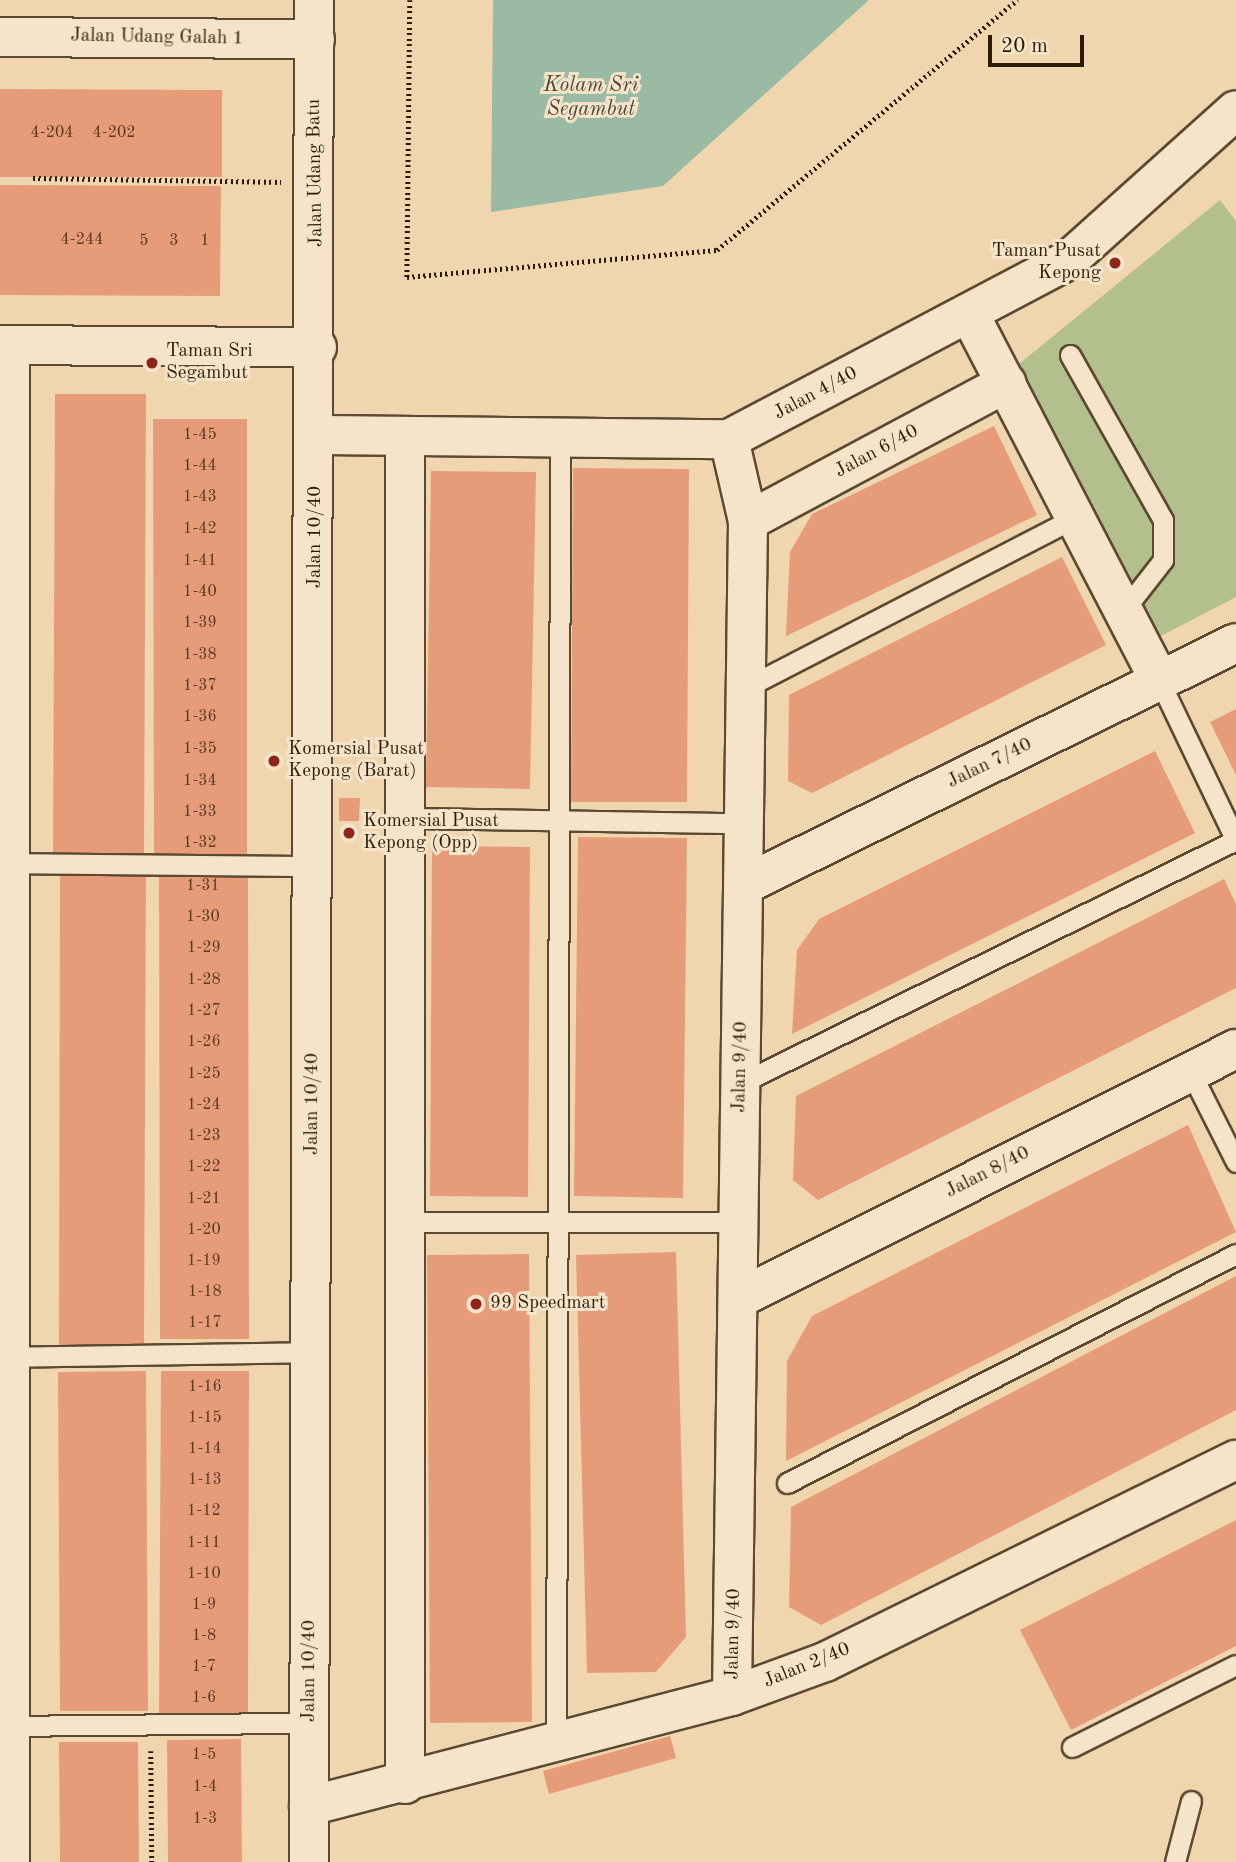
<!DOCTYPE html>
<style>
body{margin:0}
#map{position:relative;width:1236px;height:1862px;overflow:hidden;background:#f0d6ae;font-family:"Old Standard TT",serif}
div>[style]{position:absolute}
.green>*{inset:0;background:#b4bf8e}
.water>*{inset:0;background:#9bbaa4}
.building>*{inset:0;background:#e69c79}
.path>*{height:4.5px;margin-top:-2.25px;transform-origin:0;background:repeating-linear-gradient(90deg,#2b1a07 0 2px,transparent 0 5.5px)}
.roads{filter:drop-shadow(2px 0 #5c4931) drop-shadow(-2px 0 #5c4931) drop-shadow(0 2px #5c4931) drop-shadow(0 -2px #5c4931)}
.lane>*{height:19px;margin:-9.5px;padding:0 9.5px;transform-origin:9.5px;border-radius:9.5px;background:#f5e4ca}
.street>*{height:38px;margin:-19px;padding:0 19px;transform-origin:19px;border-radius:19px;background:#f5e4ca}
.dots>*{width:19px;height:19px;translate:-50% -50%;box-sizing:border-box;border:4px solid #f5e4ca;border-radius:50%}
span{translate:-50% -50%;white-space:nowrap;text-align:center;line-height:1.15;-webkit-text-stroke:6px #f5e4ca;paint-order:stroke}
.number-label{font-size:16px;color:#5a3a24}
.number-label span{-webkit-text-stroke-width:0}
.street-label{font-size:19px;color:#2b1a07}
.poi-label{font-size:19px;color:#2b1a07}
.right{translate:-100% -50%;text-align:right}
.left{translate:0 -50%;text-align:left}
.water-label{font-size:21px;color:#4d4a36;font-style:italic}
.scale{position:absolute;left:988px;top:35px;width:96px;height:32px;box-sizing:border-box;border:4px solid #2b1a07;border-top:0;padding-left:9px;font-size:21px;line-height:24px;white-space:nowrap;color:#2b1a07;-webkit-text-stroke:5px #f5e4ca;paint-order:stroke}
</style>
<div id="map">
<div class="green">
<div style="clip-path:polygon(1220px 200px,1236px 221px,1236px 597px,1159px 637px,1019px 364px)"></div>
</div>
<div class="water">
<div style="clip-path:polygon(493px 0,869px 0,663px 186px,491px 212px)"></div>
</div>
<div class="building">
<div style="clip-path:polygon(0 89px,222px 90px,222px 177px,0 177px)"></div>
<div style="clip-path:polygon(0 185px,221px 186px,220px 296px,0 295px)"></div>
<div style="clip-path:polygon(55px 394px,146px 394px,144px 860px,53px 859px)"></div>
<div style="clip-path:polygon(153px 419px,247px 419px,247px 859px,154px 859px)"></div>
<div style="clip-path:polygon(994px 426px,1037px 515px,786px 636px,790px 552px,812px 514px)"></div>
<div style="clip-path:polygon(573px 468px,689px 469px,687px 802px,571px 802px)"></div>
<div style="clip-path:polygon(431px 471px,536px 472px,530px 789px,426px 787px)"></div>
<div style="clip-path:polygon(1062px 557px,1106px 645px,812px 793px,788px 781px,789px 695px)"></div>
<div style="clip-path:polygon(1236px 709px,1236px 775px,1210px 722px)"></div>
<div style="clip-path:polygon(1155px 751px,1195px 833px,792px 1034px,797px 950px,819px 919px)"></div>
<div style="clip-path:polygon(339px 798px,360px 798px,359px 821px,339px 821px)"></div>
<div style="clip-path:polygon(578px 837px,687px 838px,683px 1198px,574px 1196px)"></div>
<div style="clip-path:polygon(432px 846px,530px 847px,528px 1197px,430px 1196px)"></div>
<div style="clip-path:polygon(60px 866px,146px 866px,144px 1347px,59px 1347px)"></div>
<div style="clip-path:polygon(159px 870px,248px 871px,249px 1339px,160px 1339px)"></div>
<div style="clip-path:polygon(1224px 879px,1236px 904px,1236px 988px,818px 1200px,793px 1180px,796px 1096px)"></div>
<div style="clip-path:polygon(1188px 1125px,1236px 1232px,786px 1461px,787px 1361px,812px 1316px)"></div>
<div style="clip-path:polygon(676px 1252px,686px 1637px,656px 1672px,587px 1673px,576px 1255px)"></div>
<div style="clip-path:polygon(529px 1254px,532px 1722px,430px 1723px,427px 1255px)"></div>
<div style="clip-path:polygon(1236px 1276px,1236px 1410px,821px 1625px,789px 1607px,791px 1507px)"></div>
<div style="clip-path:polygon(146px 1371px,148px 1711px,60px 1711px,58px 1372px)"></div>
<div style="clip-path:polygon(161px 1371px,249px 1371px,248px 1714px,159px 1714px)"></div>
<div style="clip-path:polygon(1236px 1520px,1236px 1646px,1071px 1730px,1020px 1630px)"></div>
<div style="clip-path:polygon(670px 1736px,676px 1758px,549px 1794px,543px 1771px)"></div>
<div style="clip-path:polygon(241px 1739px,242px 1862px,168px 1862px,167px 1740px)"></div>
<div style="clip-path:polygon(59px 1742px,138px 1742px,139px 1862px,60px 1862px)"></div>
</div>
<div class="path">
<div style="left:410px;top:0;width:277px;rotate:90.6deg"></div>
<div style="left:407px;top:277px;width:311px;rotate:-5deg"></div>
<div style="left:717px;top:250px;width:391px;rotate:-39.8deg"></div>
<div style="left:33px;top:178px;width:248px;rotate:0.9deg"></div>
<div style="left:151px;top:1751px;width:111px;rotate:89.5deg"></div>
</div>
<div class="roads">
<div class="lane">
<div style="left:1070px;top:355px;width:189px;rotate:60.6deg"></div>
<div style="left:1163px;top:520px;width:40px;rotate:90deg"></div>
<div style="left:1163px;top:560px;width:63px;rotate:128deg"></div>
<div style="left:1159px;top:680px;width:178px;rotate:64.4deg"></div>
<div style="left:745px;top:688px;width:373px;rotate:-27.3deg"></div>
<div style="left:408px;top:818px;width:336px;rotate:0.9deg"></div>
<div style="left:4px;top:863px;width:311px;rotate:0.6deg"></div>
<div style="left:1190px;top:1071px;width:102px;rotate:63.2deg"></div>
<div style="left:741px;top:1083px;width:551px;rotate:-26.15deg"></div>
<div style="left:406px;top:1222px;width:333px"></div>
<div style="left:5px;top:1357px;width:307px;rotate:-0.9deg"></div>
<div style="left:787px;top:1483px;width:504px;rotate:-27.02deg"></div>
<div style="left:3px;top:1726px;width:307px;rotate:-0.6deg"></div>
<div style="left:556px;top:1743px;width:1305px;rotate:-89.82deg"></div>
<div style="left:1072px;top:1747px;width:183px;rotate:-26.6deg"></div>
<div style="left:1175px;top:1862px;width:63px;rotate:-75.3deg"></div>
</div>
<div class="street">
<div style="left:0;top:37px;width:315px;rotate:0.4deg"></div>
<div style="left:969px;top:313px;width:413px;rotate:62.6deg"></div>
<div style="left:0;top:345px;width:317px;rotate:0.4deg"></div>
<div style="left:10px;top:345px;width:1517px;rotate:90deg"></div>
<div style="left:317px;top:435px;width:412px;rotate:0.6deg"></div>
<div style="left:729px;top:439px;width:384px;rotate:-27.8deg"></div>
<div style="left:1069px;top:260px;width:224px;rotate:-41.9deg"></div>
<div style="left:729px;top:439px;width:84px;rotate:77deg"></div>
<div style="left:748px;top:521px;width:1175px;rotate:90.78deg"></div>
<div style="left:748px;top:521px;width:293px;rotate:-28.1deg"></div>
<div style="left:744px;top:885px;width:548px;rotate:-26.19deg"></div>
<div style="left:740px;top:1298px;width:555px;rotate:-26.66deg"></div>
<div style="left:405px;top:1784px;width:1348px;rotate:-90deg"></div>
<div style="left:309px;top:1806px;width:437px;rotate:-14.6deg"></div>
<div style="left:732px;top:1696px;width:99px;rotate:-20.1deg"></div>
<div style="left:825px;top:1662px;width:458px;rotate:-26.2deg"></div>
<div style="left:309px;top:1862px;width:1862px;rotate:-89.85deg"></div>
</div>
</div>
<div class="dots">
<div style="left:1115px;top:263px;background:#8f2418"></div>
<div style="left:152px;top:363px;background:#8f2418"></div>
<div style="left:274px;top:761px;background:#8f2418"></div>
<div style="left:349px;top:833px;background:#8f2418"></div>
<div style="left:476px;top:1304px;background:#8f2418"></div>
</div>
<div class="number-label">
<span style="left:52px;top:133px">4-204</span>
<span style="left:114px;top:133px">4-202</span>
<span style="left:82px;top:240px">4-244</span>
<span style="left:144px;top:241px">5</span>
<span style="left:174px;top:241px">3</span>
<span style="left:205px;top:241px">1</span>
<span style="left:200px;top:435px">1-45</span>
<span style="left:200px;top:466px">1-44</span>
<span style="left:200px;top:497px">1-43</span>
<span style="left:200px;top:529px">1-42</span>
<span style="left:200px;top:561px">1-41</span>
<span style="left:200px;top:592px">1-40</span>
<span style="left:200px;top:623px">1-39</span>
<span style="left:200px;top:655px">1-38</span>
<span style="left:200px;top:686px">1-37</span>
<span style="left:200px;top:717px">1-36</span>
<span style="left:200px;top:749px">1-35</span>
<span style="left:200px;top:781px">1-34</span>
<span style="left:200px;top:812px">1-33</span>
<span style="left:200px;top:843px">1-32</span>
<span style="left:203px;top:886px">1-31</span>
<span style="left:203px;top:917px">1-30</span>
<span style="left:204px;top:948px">1-29</span>
<span style="left:204px;top:980px">1-28</span>
<span style="left:204px;top:1011px">1-27</span>
<span style="left:204px;top:1042px">1-26</span>
<span style="left:204px;top:1074px">1-25</span>
<span style="left:204px;top:1105px">1-24</span>
<span style="left:204px;top:1136px">1-23</span>
<span style="left:204px;top:1167px">1-22</span>
<span style="left:204px;top:1199px">1-21</span>
<span style="left:204px;top:1230px">1-20</span>
<span style="left:204px;top:1261px">1-19</span>
<span style="left:205px;top:1292px">1-18</span>
<span style="left:205px;top:1323px">1-17</span>
<span style="left:205px;top:1387px">1-16</span>
<span style="left:205px;top:1418px">1-15</span>
<span style="left:205px;top:1449px">1-14</span>
<span style="left:205px;top:1480px">1-13</span>
<span style="left:204px;top:1511px">1-12</span>
<span style="left:204px;top:1543px">1-11</span>
<span style="left:204px;top:1574px">1-10</span>
<span style="left:204px;top:1605px">1-9</span>
<span style="left:204px;top:1636px">1-8</span>
<span style="left:204px;top:1667px">1-7</span>
<span style="left:204px;top:1698px">1-6</span>
<span style="left:204px;top:1755px">1-5</span>
<span style="left:205px;top:1787px">1-4</span>
<span style="left:205px;top:1819px">1-3</span>
</div>
<div class="street-label">
<span style="left:157px;top:38px;rotate:1deg">Jalan Udang Galah 1</span>
<span style="left:316px;top:173px;rotate:-91deg">Jalan Udang Batu</span>
<span style="left:816px;top:394px;rotate:-28deg">Jalan 4/40</span>
<span style="left:877px;top:452px;rotate:-28deg">Jalan 6/40</span>
<span style="left:316px;top:537px;rotate:-90deg">Jalan 10/40</span>
<span style="left:990px;top:764px;rotate:-26deg">Jalan 7/40</span>
<span style="left:741px;top:1067px;rotate:-89deg">Jalan 9/40</span>
<span style="left:313px;top:1104px;rotate:-90deg">Jalan 10/40</span>
<span style="left:988px;top:1173px;rotate:-27deg">Jalan 8/40</span>
<span style="left:734px;top:1634px;rotate:-89deg">Jalan 9/40</span>
<span style="left:807px;top:1666px;rotate:-22deg">Jalan 2/40</span>
<span style="left:310px;top:1671px;rotate:-90deg">Jalan 10/40</span>
</div>
<div class="poi-label">
<span class="right" style="left:1101px;top:263px">Taman Pusat<br>Kepong</span>
<span class="left" style="left:166px;top:363px">Taman Sri<br>Segambut</span>
<span class="left" style="left:288px;top:761px">Komersial Pusat<br>Kepong (Barat)</span>
<span class="left" style="left:363px;top:833px">Komersial Pusat<br>Kepong (Opp)</span>
<span class="left" style="left:490px;top:1304px">99 Speedmart</span>
</div>
<div class="water-label">
<span style="left:591px;top:98px">Kolam Sri<br>Segambut</span>
</div>
<div class="scale">20 m</div>
</div>
